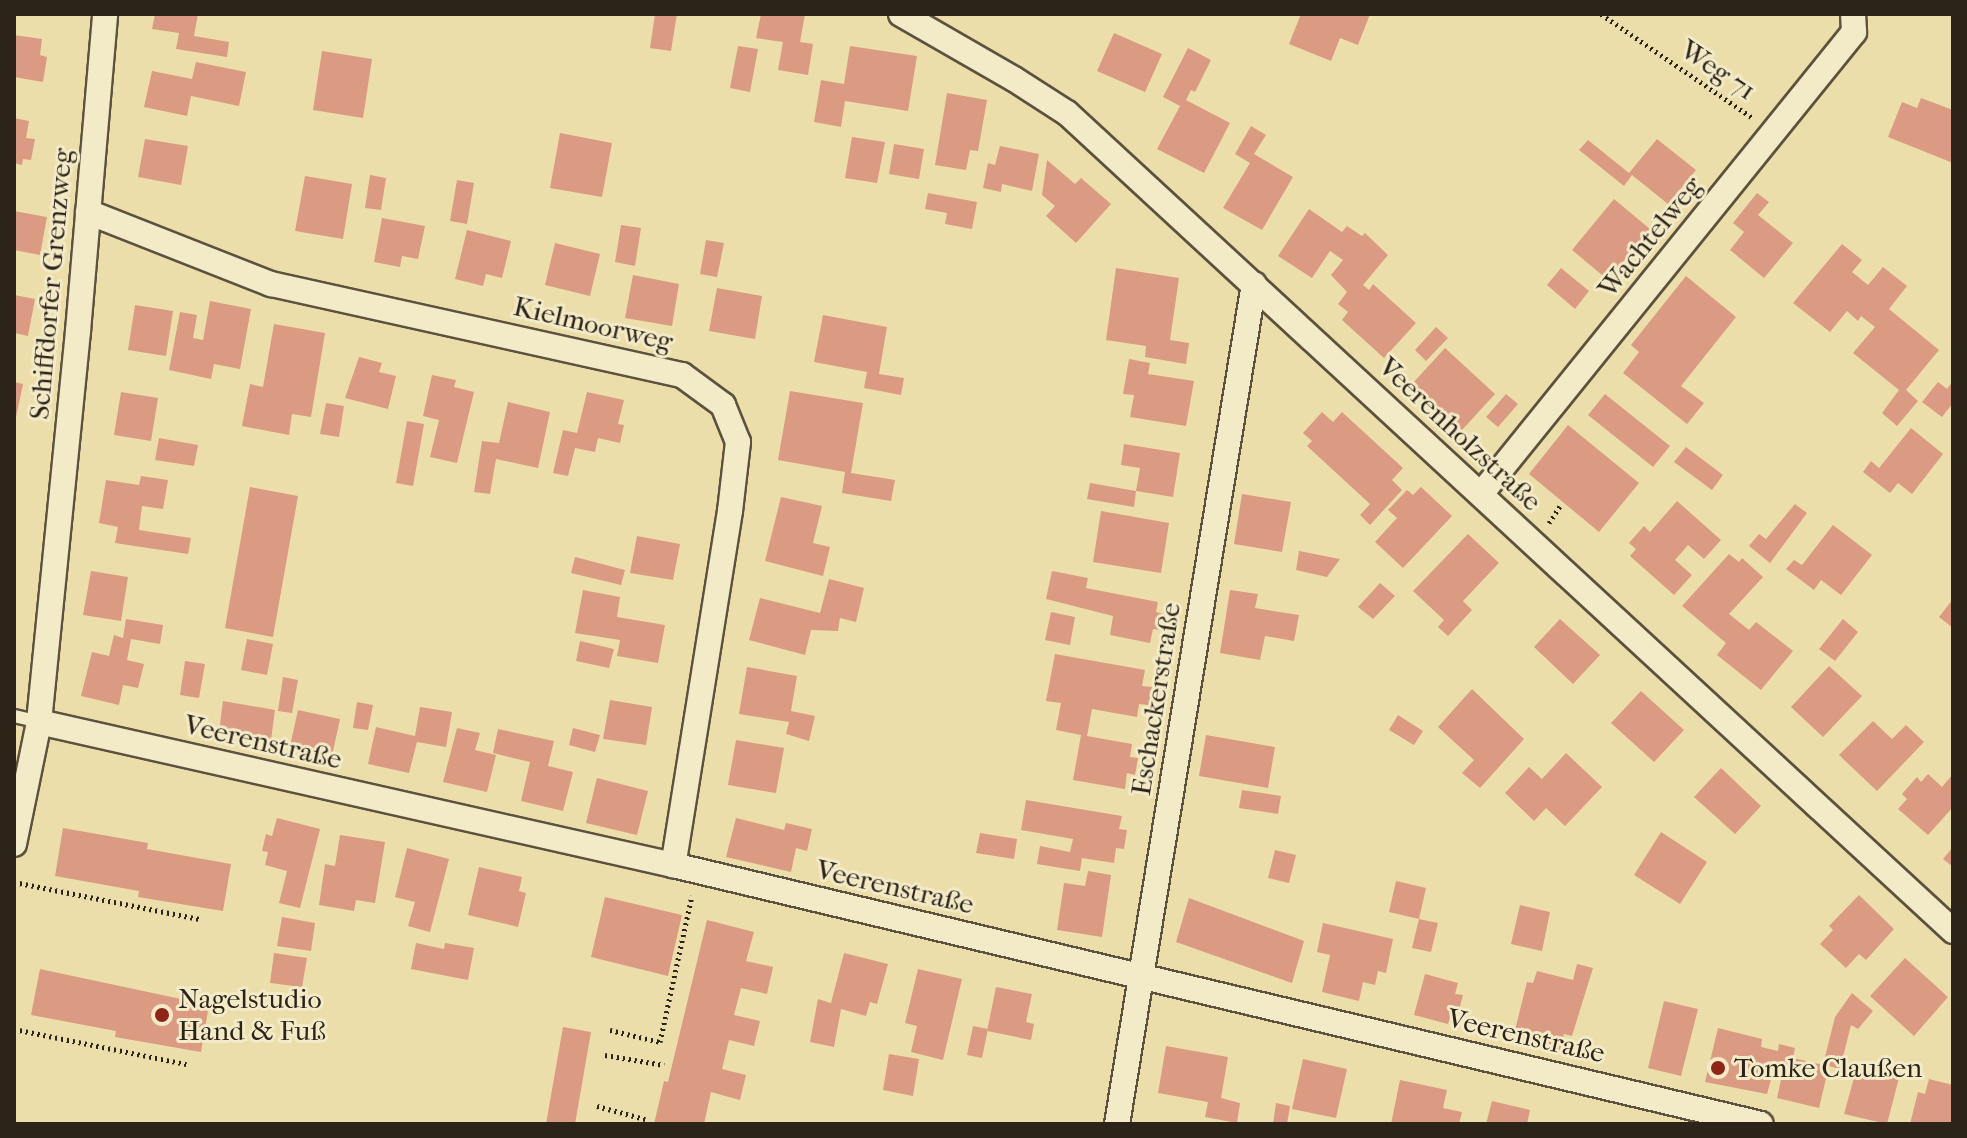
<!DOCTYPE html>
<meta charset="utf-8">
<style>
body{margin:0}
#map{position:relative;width:1967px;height:1138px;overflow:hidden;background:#ecdeaa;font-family:"IM FELL French Canon",serif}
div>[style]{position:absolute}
.building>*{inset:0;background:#db9b83}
.path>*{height:5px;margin-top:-2.5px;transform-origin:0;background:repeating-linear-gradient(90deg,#2c2319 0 2px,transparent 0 6px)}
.roads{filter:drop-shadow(2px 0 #5c523d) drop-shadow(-2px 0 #5c523d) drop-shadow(0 2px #5c523d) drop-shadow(0 -2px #5c523d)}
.lane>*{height:12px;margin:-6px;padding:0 6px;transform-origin:6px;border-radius:6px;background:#f3eac8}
.street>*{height:24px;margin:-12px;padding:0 12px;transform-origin:12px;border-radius:12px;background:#f3eac8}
.dots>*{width:22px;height:22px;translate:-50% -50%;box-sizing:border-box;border:4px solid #f3eac8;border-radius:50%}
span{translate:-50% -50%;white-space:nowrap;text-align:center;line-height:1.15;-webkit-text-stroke:6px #f3eac8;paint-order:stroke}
.street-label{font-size:28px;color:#2c2319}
.poi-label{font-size:28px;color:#2c2319}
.left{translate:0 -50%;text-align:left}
.frame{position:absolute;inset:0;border:16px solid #2c2319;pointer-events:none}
</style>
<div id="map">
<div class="building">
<div style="clip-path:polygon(155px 14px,198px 14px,194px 36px,229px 42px,227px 57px,176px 49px,179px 33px,152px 29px)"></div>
<div style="clip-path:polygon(655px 14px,677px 14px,671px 51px,650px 48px)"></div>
<div style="clip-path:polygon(761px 14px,805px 14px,800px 42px,813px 44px,808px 75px,778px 70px,783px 42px,756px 38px)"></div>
<div style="clip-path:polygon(1301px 14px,1370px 14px,1358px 45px,1340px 38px,1331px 61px,1289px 44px)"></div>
<div style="clip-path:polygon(1114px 33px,1162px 54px,1145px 92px,1097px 71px)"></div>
<div style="clip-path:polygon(14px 35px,42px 39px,40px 55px,47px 57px,43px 82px,14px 77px)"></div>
<div style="clip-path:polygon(738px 46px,758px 49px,750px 92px,730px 88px)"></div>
<div style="clip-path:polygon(850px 46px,917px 56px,908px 111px,845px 101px,841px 127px,814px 122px,821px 80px,844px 84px)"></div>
<div style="clip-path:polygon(1188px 48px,1211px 60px,1195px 92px,1191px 90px,1186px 100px,1230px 123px,1204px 173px,1157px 149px,1180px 106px,1163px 97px)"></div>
<div style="clip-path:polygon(322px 51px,372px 59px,363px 118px,313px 110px)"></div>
<div style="clip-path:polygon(196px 62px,246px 72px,239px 106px,191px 96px,187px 116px,144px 107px,152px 71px,192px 79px)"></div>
<div style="clip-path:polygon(947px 93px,987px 100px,978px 151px,970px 150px,966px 170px,935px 165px)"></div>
<div style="clip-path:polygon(1921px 98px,1953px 110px,1953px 163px,1888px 137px,1902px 102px,1917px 108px)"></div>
<div style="clip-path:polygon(14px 118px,29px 121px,26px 138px,35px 139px,31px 160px,23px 159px,22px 165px,14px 163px)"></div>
<div style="clip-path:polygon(1251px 126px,1266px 135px,1254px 154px,1293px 177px,1262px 230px,1223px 208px,1250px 163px,1235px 154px)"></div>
<div style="clip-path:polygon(560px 133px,612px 143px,602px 197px,550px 188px)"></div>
<div style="clip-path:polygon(852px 137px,885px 142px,877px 183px,845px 178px)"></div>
<div style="clip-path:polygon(145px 139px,188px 146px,181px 185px,138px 177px)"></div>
<div style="clip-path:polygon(1657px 139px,1696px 170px,1668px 204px,1632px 175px,1624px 186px,1579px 150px,1588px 140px,1629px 173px)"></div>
<div style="clip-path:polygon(894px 144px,924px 149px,919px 179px,889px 174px)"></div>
<div style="clip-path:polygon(1000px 146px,1039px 154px,1032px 191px,1002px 184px,1001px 192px,983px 188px,988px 163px,995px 165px)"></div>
<div style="clip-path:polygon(1047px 160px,1075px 184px,1081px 178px,1111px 204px,1076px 243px,1046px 216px,1055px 206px,1042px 195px)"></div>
<div style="clip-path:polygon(370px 175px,386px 178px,381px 210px,365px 208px)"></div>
<div style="clip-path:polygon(305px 176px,352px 184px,343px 239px,295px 231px)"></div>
<div style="clip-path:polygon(457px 180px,474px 183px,467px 224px,450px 221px)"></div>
<div style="clip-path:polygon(928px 193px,977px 202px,972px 229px,945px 224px,947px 213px,925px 209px)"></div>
<div style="clip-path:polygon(1757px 193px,1769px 202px,1758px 215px,1793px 243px,1764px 278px,1730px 250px,1744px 232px,1733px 223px)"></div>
<div style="clip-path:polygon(1614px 199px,1650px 229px,1608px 280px,1572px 250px)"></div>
<div style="clip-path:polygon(1309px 209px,1342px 232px,1347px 226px,1362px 236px,1365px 233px,1388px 255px,1363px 285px,1369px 290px,1373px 284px,1416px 323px,1384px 358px,1342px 320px,1348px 312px,1338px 304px,1347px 292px,1331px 275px,1343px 260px,1330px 251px,1312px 278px,1278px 256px)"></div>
<div style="clip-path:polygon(14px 211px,47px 217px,40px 255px,14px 250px)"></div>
<div style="clip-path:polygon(382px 218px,425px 226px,418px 259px,402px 256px,400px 267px,374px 262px)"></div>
<div style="clip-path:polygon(621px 225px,641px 228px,635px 266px,615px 262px)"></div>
<div style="clip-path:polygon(467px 230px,511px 241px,502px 278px,486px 274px,483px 286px,455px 279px)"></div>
<div style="clip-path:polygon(706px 240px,724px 243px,717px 277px,700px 274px)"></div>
<div style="clip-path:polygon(555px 243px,600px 254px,590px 296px,545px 285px)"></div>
<div style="clip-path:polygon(1842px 244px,1862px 260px,1852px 272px,1868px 285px,1883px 267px,1907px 286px,1889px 309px,1939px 350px,1906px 390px,1918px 401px,1897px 426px,1882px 413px,1899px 390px,1853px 353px,1875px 327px,1861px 316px,1858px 321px,1847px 311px,1830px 332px,1793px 303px)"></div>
<div style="clip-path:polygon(1116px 268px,1179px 278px,1170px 340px,1189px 343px,1186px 364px,1145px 357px,1146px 346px,1106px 340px)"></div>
<div style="clip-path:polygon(1561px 268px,1589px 291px,1575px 309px,1547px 285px)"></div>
<div style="clip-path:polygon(633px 275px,679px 284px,672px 326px,625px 318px)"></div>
<div style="clip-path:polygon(1686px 276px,1736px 317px,1681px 386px,1704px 403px,1687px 424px,1623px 373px,1639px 352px,1631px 345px)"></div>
<div style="clip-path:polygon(717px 288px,762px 296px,755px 339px,709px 331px)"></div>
<div style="clip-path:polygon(14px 295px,35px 299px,28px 336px,14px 333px)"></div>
<div style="clip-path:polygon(210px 301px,251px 309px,240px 369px,214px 364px,211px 379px,169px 370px,180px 312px,197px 315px,193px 338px,203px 340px)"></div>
<div style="clip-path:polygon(135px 305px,173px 311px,166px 356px,128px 350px)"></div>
<div style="clip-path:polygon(823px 315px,887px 327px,879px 374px,904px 378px,901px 395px,864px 388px,867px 372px,814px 362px)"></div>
<div style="clip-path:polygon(274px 324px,325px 333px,311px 417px,292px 414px,289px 435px,242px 426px,250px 384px,263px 387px)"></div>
<div style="clip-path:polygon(1436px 327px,1448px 338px,1426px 361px,1415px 350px)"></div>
<div style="clip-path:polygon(1445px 348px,1495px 394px,1462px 430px,1412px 384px)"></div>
<div style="clip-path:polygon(359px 357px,382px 363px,379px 372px,396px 376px,388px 409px,345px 398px)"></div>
<div style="clip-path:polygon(1129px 359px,1150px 363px,1148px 374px,1194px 381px,1186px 426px,1130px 417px,1134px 395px,1123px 394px)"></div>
<div style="clip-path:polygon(432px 375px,456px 380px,454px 387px,474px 392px,457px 463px,430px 457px,439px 420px,423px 416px)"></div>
<div style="clip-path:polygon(1953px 381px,1953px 403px,1942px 417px,1922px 402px,1938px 382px,1947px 389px)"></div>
<div style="clip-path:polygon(14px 382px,23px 384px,15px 422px,14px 421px)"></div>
<div style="clip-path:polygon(790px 391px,863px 403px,851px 473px,895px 480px,891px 501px,842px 493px,845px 472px,778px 460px)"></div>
<div style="clip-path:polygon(121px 392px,158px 398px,151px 441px,114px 435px)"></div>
<div style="clip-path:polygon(587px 392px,624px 400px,618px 424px,624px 425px,620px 443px,598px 438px,595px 452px,575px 448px,568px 476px,553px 473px,563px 430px,577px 433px)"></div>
<div style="clip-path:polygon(1506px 394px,1518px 404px,1498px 427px,1486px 417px)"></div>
<div style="clip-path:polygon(1605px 394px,1670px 446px,1653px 467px,1588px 415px)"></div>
<div style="clip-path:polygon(508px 402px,550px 412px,538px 468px,496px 459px,490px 494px,474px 492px,482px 441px,499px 443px)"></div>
<div style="clip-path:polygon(326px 403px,344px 406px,339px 437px,320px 434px)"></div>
<div style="clip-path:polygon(1322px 412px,1333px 422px,1342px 412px,1403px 468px,1392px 480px,1402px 490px,1370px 525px,1360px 515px,1370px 504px,1307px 446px,1312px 441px,1303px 433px)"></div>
<div style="clip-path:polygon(407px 421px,424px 424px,413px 486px,396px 483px)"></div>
<div style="clip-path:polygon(1568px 425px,1639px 483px,1599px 532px,1529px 474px)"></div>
<div style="clip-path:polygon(1911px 428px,1943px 454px,1912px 494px,1898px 483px,1890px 493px,1863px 472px,1871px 461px,1879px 468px)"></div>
<div style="clip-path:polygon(159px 438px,198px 445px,194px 466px,155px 460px)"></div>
<div style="clip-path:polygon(1124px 444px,1180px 453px,1173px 497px,1136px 491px,1140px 468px,1121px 465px)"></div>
<div style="clip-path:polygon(1686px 447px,1723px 475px,1712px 490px,1674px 462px)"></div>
<div style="clip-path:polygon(141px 476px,168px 480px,163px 509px,142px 506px,139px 530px,191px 538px,188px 554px,115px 543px,118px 527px,99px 523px,106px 480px,139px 485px)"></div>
<div style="clip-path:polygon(1090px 483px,1136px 491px,1134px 507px,1087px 499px)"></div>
<div style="clip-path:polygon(250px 487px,298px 496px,273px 637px,225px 628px)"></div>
<div style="clip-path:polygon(1421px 487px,1452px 516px,1403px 568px,1375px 542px,1397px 518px,1388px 510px,1407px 490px,1413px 495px)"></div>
<div style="clip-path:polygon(1242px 494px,1291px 502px,1282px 552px,1234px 544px)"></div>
<div style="clip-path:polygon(781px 497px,822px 506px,813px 543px,830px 547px,823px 576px,765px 561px)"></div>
<div style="clip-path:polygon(1677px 501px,1721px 540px,1704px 559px,1688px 545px,1675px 560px,1692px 575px,1674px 595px,1630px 556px,1636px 549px,1629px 543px,1644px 526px,1650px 532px)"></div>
<div style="clip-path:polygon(1795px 504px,1807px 513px,1770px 563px,1749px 546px,1759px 534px,1766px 539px)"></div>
<div style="clip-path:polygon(1101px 511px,1169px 523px,1161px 573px,1093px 562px)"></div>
<div style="clip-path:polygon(1833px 525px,1872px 555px,1841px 595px,1821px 580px,1814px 590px,1786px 569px,1794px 560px,1802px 565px)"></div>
<div style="clip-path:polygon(1468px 534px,1499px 563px,1463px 601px,1472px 610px,1448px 636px,1438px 627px,1444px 620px,1413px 591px)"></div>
<div style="clip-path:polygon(637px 536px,680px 544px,673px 580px,630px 573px)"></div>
<div style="clip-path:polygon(1299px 551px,1340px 559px,1327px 577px,1296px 570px)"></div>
<div style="clip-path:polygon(1729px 554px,1739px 562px,1742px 558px,1763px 577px,1729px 614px,1749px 630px,1756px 622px,1793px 651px,1761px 690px,1717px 655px,1726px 643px,1682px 606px)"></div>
<div style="clip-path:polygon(575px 557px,625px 570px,621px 585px,571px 573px)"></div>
<div style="clip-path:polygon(91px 571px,128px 577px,121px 621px,83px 615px)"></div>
<div style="clip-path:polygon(1052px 571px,1088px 578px,1086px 588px,1158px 602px,1156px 612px,1164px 614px,1160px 630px,1153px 629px,1150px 643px,1110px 635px,1113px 616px,1046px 599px)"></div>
<div style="clip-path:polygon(829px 579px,864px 588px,856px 622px,840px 618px,838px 631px,811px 630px,805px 655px,749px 640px,760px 598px,820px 613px)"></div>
<div style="clip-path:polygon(1380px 583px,1395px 596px,1373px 619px,1358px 607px)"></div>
<div style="clip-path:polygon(583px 590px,620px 597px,617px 617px,665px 625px,658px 663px,617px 656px,620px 640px,575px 633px)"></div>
<div style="clip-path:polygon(1230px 590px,1258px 594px,1255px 608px,1299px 615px,1294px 641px,1265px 636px,1260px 660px,1220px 653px)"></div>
<div style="clip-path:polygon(1953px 599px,1953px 628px,1939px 617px)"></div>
<div style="clip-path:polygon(1051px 612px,1075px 617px,1070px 645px,1045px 640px)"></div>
<div style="clip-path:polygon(126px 619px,163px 625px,160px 644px,131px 639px,127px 660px,144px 664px,138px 688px,123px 685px,119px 705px,81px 696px,92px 652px,109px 656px,114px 635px,123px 638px)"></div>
<div style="clip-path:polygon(1560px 619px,1600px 655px,1573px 684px,1534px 647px)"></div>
<div style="clip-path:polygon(1843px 619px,1858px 632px,1835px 661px,1819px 649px)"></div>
<div style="clip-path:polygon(247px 639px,273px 644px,267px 675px,241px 670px)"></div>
<div style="clip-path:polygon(580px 641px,614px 649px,609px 668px,576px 661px)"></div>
<div style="clip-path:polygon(1055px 654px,1145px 670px,1142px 686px,1152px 687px,1149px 705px,1139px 704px,1137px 717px,1092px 709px,1087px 736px,1132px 744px,1130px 757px,1138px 758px,1135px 775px,1127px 773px,1125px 789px,1073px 780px,1081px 735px,1056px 730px,1061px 703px,1046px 701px)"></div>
<div style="clip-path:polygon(185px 661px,205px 664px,199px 698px,180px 695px)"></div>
<div style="clip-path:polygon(1829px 666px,1862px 696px,1823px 737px,1791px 707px)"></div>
<div style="clip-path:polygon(747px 667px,797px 676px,791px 711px,815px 716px,809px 741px,786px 734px,789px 722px,739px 714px)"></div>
<div style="clip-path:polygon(283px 677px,298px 680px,292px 713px,278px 711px)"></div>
<div style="clip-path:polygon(1472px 689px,1524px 739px,1480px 788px,1462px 773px,1474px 760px,1438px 727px)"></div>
<div style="clip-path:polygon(1641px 691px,1684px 730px,1654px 762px,1611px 723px)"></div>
<div style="clip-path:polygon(610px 700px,652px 707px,646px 745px,603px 739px)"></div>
<div style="clip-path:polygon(223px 701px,275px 710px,271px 740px,219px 732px)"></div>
<div style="clip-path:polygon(357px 702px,373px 705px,368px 730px,353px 728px)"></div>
<div style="clip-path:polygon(420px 707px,452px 712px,446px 747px,417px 742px,409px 773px,368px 764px,376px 727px,415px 736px)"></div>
<div style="clip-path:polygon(298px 710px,340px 719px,332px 756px,290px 746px)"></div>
<div style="clip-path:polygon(1398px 715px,1423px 731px,1414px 745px,1389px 730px)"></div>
<div style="clip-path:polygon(1873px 721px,1892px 739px,1906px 725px,1924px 742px,1877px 791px,1839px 755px)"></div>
<div style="clip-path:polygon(457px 728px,480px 733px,475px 750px,496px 755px,487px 792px,443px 782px)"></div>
<div style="clip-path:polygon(573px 728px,600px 735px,595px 752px,569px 745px)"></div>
<div style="clip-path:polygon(498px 729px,554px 741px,548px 766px,573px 772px,563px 811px,521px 801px,530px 762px,493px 753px)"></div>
<div style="clip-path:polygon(1206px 735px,1275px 747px,1268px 788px,1199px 776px)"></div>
<div style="clip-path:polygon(736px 740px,784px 748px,776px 793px,728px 785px)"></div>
<div style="clip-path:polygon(1566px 753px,1602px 787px,1565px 826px,1546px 808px,1534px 821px,1505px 793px,1529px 767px,1542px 779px)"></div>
<div style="clip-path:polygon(1721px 768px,1761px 806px,1735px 834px,1694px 797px)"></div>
<div style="clip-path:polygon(1928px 774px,1942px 787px,1953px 774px,1953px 807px,1928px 835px,1898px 809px,1907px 799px,1902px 794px,1917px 777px,1921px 782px)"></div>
<div style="clip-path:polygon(597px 778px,648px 791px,637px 835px,586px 823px)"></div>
<div style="clip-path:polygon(1242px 790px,1281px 796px,1278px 814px,1239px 808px)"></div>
<div style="clip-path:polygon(1026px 800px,1122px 816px,1119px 829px,1127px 830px,1124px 849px,1116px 848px,1114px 863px,1082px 858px,1080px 871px,1037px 864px,1040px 846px,1070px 852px,1073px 839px,1021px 830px)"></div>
<div style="clip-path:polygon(277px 818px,320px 829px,300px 908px,279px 903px,287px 871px,265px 865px,268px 852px,262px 851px,266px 834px,272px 836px)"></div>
<div style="clip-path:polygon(736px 818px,784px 830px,786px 823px,812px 829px,807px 851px,796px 848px,791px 872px,726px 857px)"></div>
<div style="clip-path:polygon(63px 828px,148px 843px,147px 849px,231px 864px,223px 911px,138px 897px,139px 891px,55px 876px)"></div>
<div style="clip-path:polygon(1661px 832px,1707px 862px,1680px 904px,1634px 875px)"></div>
<div style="clip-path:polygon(980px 833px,1017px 839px,1014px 859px,976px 853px)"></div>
<div style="clip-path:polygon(340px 835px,385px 842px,375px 903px,356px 900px,354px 911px,319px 905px,325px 864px,335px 866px)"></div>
<div style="clip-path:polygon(1953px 847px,1953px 867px,1943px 859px)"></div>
<div style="clip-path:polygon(407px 848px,449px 859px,430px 932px,408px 926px,415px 902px,395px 897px)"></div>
<div style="clip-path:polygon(1275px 850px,1296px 855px,1289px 883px,1268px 878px)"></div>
<div style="clip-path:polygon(479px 867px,522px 877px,519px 891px,526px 893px,518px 927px,468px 915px)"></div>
<div style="clip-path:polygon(1088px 871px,1111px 875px,1102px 937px,1057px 930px,1064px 883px,1085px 886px)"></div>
<div style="clip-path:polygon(1396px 881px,1426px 888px,1419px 919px,1389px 912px)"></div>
<div style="clip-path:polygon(1859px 895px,1894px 929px,1866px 960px,1859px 954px,1846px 968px,1820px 944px,1833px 930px,1829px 926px)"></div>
<div style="clip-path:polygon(605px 897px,682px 915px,668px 976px,591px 957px)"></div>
<div style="clip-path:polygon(1189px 898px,1304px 941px,1292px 983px,1176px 942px)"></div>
<div style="clip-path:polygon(1520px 905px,1550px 912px,1542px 951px,1511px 944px)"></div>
<div style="clip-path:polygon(282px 917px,315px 923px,311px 951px,277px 946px)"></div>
<div style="clip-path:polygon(1419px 919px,1438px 923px,1431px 952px,1412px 948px)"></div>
<div style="clip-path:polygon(707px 920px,754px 932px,746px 961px,773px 967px,767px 994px,741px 988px,734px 1015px,760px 1021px,754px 1046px,729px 1040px,722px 1069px,746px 1075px,740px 1100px,711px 1092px,704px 1124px,654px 1124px,664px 1081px,668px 1082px)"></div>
<div style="clip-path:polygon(1323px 923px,1393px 939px,1386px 973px,1378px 971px,1375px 985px,1363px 982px,1359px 1001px,1322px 992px,1330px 955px,1317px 952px)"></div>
<div style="clip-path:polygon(416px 943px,444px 949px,445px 943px,474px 948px,468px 980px,411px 969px)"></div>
<div style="clip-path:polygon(274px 953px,307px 958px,302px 987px,270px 983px)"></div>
<div style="clip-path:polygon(844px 953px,888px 964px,877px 1004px,870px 1002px,866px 1016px,841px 1009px,834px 1047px,810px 1042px,818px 999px,831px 1003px)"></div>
<div style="clip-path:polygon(1905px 958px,1948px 997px,1914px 1036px,1870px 996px)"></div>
<div style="clip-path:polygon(1577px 964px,1593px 968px,1572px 1036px,1564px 1034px,1560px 1050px,1513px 1038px,1527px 982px,1533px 983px,1537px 971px,1573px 980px)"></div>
<div style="clip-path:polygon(40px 969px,209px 1005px,201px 1052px,115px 1037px,116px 1031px,31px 1015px)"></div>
<div style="clip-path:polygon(918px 969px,962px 979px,943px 1060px,911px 1052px,917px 1026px,905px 1023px)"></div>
<div style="clip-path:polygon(1425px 974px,1458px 983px,1455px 994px,1463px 995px,1459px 1010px,1453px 1008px,1448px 1024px,1414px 1015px)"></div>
<div style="clip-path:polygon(996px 987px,1032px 994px,1026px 1022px,1034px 1024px,1031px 1040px,987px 1031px)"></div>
<div style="clip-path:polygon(1852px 993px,1873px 1011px,1858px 1029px,1851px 1025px,1840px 1069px,1829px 1066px,1819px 1108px,1777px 1098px,1783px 1071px,1774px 1069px,1767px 1094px,1705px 1082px,1718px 1028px,1762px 1039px,1761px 1047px,1778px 1051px,1779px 1044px,1795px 1048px,1793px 1058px,1823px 1065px,1835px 1017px)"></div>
<div style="clip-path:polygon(1664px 1001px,1698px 1009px,1681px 1076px,1648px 1068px)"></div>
<div style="clip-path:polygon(973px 1026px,988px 1029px,982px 1058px,967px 1055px)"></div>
<div style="clip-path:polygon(563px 1027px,591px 1032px,575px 1124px,546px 1124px)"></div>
<div style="clip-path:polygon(1166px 1046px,1228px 1057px,1221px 1098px,1240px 1103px,1237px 1123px,1205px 1117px,1208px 1102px,1158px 1093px)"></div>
<div style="clip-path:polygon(889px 1054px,919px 1059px,913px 1096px,883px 1090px)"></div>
<div style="clip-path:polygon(1303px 1059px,1347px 1069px,1336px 1118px,1292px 1109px)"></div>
<div style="clip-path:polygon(1857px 1067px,1899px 1078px,1887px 1124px,1844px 1114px)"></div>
<div style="clip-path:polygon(1929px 1079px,1953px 1085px,1953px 1124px,1910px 1124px,1918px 1092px,1925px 1094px)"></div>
<div style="clip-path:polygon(1400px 1080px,1447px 1090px,1443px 1108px,1462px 1112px,1459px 1124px,1391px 1124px)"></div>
<div style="clip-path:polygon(1492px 1101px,1530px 1110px,1527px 1124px,1486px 1124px)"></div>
<div style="clip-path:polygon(1276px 1103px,1290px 1106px,1287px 1124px,1273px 1124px)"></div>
</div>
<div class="path">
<div style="left:1601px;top:14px;width:184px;rotate:34.4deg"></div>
<div style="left:1549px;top:523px;width:20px;rotate:-57deg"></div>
<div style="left:14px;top:882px;width:189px;rotate:11.3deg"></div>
<div style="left:14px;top:1029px;width:176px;rotate:11.5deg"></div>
<div style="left:610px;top:1030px;width:51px;rotate:13.5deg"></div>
<div style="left:660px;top:1042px;width:150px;rotate:-77.7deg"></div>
<div style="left:605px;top:1055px;width:60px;rotate:9.6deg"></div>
<div style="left:597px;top:1106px;width:50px;rotate:15.2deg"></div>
</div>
<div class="roads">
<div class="lane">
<div style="left:14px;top:716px;width:26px;rotate:13deg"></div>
</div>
<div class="street">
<div style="left:901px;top:14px;width:130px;rotate:29.9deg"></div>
<div style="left:1014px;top:79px;width:63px;rotate:32.7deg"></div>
<div style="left:1067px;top:113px;width:1206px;rotate:42.71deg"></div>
<div style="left:88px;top:212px;width:197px;rotate:21.5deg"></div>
<div style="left:271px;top:284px;width:421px;rotate:12.5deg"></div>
<div style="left:682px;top:375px;width:51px;rotate:36.2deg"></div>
<div style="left:723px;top:405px;width:40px;rotate:68deg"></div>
<div style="left:738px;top:442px;width:69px;rotate:96.6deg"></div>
<div style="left:730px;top:511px;width:359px;rotate:99.1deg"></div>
<div style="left:1481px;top:494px;width:594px;rotate:-51.08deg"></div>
<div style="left:1854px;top:32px;width:18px;rotate:-93deg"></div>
<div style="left:39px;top:722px;width:650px;rotate:12.71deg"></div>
<div style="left:673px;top:865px;width:1118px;rotate:13.39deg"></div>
<div style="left:14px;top:844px;width:125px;rotate:-78.4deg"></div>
<div style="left:39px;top:722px;width:393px;rotate:-84.3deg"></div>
<div style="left:78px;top:331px;width:318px;rotate:-85.1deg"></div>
<div style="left:1117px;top:1124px;width:851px;rotate:-80.74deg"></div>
</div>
</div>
<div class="dots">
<div style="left:162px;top:1015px;background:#8f2418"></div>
<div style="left:1718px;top:1068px;background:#8f2418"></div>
</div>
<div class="street-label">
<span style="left:1718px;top:70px;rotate:34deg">Weg 71</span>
<span style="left:1650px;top:237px;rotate:-51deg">Wachtelweg</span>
<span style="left:51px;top:284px;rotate:-85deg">Schiffdorfer Grenzweg</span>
<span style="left:593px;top:324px;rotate:13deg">Kielmoorweg</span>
<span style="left:1460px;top:434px;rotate:43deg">Veerenholzstraße</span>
<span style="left:1156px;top:699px;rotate:-81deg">Eschackerstraße</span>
<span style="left:263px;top:742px;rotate:13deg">Veerenstraße</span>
<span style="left:895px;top:887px;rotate:13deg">Veerenstraße</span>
<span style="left:1526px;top:1036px;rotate:13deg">Veerenstraße</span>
</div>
<div class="poi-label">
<span class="left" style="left:178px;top:1015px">Nagelstudio<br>Hand &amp; Fuß</span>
<span class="left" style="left:1734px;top:1068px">Tomke Claußen</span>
</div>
<div class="frame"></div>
</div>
